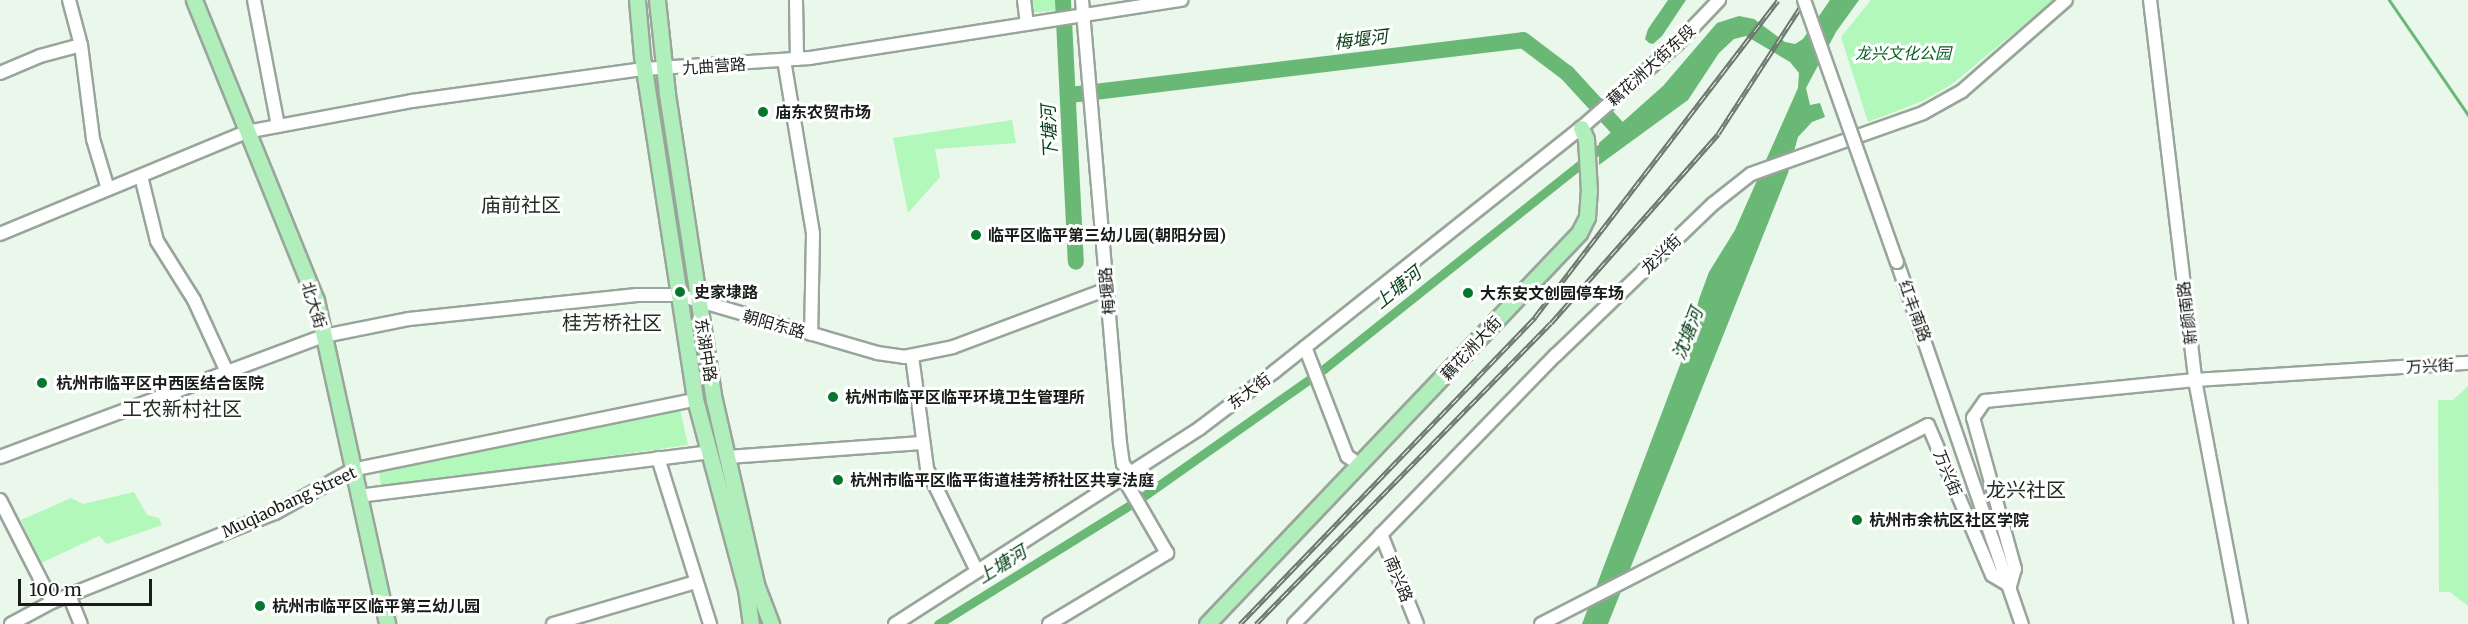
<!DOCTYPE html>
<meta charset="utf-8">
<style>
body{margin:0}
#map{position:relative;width:2468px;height:624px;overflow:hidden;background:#eaf7eb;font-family:Merriweather,"Noto Sans SC",serif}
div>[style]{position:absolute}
.green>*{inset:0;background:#b1f8ba}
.water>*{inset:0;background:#6ab876}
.stream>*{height:3px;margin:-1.5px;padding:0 1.5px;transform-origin:1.5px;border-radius:1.5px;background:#6ab876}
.canal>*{height:9px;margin:-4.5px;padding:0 4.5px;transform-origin:4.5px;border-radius:4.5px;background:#6ab876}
.river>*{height:16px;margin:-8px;padding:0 8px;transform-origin:8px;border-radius:8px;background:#6ab876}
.roads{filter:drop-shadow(2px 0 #99a59a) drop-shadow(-2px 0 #99a59a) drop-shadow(0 2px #99a59a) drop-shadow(0 -2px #99a59a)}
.minor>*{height:12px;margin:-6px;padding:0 6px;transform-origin:6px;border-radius:6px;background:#fff}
.major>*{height:15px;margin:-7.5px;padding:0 7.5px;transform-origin:7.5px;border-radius:7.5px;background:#b0efbb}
.rail>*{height:5px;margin-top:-2.5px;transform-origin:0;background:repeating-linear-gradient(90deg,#fff 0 9px,#6e766f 0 18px);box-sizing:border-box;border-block:2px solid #6e766f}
.bridges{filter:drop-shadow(2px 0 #99a59a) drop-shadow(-2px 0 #99a59a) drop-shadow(0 2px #99a59a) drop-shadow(0 -2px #99a59a)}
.minor-bridge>*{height:12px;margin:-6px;padding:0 6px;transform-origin:6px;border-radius:6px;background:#fff}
.dots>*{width:16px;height:16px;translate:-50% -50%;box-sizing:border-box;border:3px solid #fff;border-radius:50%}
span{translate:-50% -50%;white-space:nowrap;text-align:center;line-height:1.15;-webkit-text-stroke:6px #fff;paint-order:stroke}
.park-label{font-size:16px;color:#035f22;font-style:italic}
.street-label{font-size:16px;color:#181d19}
.poi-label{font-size:16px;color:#181d19;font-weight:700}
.left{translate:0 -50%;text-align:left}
.water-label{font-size:18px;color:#023e14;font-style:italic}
.quarter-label{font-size:20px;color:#232d24}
.scale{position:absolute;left:18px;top:579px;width:134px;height:27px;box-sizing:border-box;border:3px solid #181d19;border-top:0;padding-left:8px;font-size:18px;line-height:21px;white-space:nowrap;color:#181d19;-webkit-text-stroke:4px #fff;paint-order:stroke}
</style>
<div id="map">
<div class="green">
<div style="clip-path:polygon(1030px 0,1057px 0,1058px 10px,1031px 13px)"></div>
<div style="clip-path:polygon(1871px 0,2054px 0,1952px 84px,1923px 101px,1868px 122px,1841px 37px)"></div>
<div style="clip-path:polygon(1012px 120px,1016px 143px,935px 149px,940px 177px,908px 213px,893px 138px)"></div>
<div style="clip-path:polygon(2468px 386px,2468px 606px,2450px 592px,2439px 592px,2438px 400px,2453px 400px)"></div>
<div style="clip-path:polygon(680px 409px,688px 445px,381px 488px,379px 468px)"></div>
<div style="clip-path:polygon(134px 492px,147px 515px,159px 518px,162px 525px,107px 544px,99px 536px,41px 563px,21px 520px,71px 498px,83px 504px)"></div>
</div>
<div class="water">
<div style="clip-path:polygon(1668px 0,1686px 0,1662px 36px,1653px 44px,1649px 43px,1645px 39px,1648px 29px)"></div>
<div style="clip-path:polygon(1830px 0,1859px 0,1836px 32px,1806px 88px,1810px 105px,1820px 103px,1825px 117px,1812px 122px,1798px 137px,1788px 173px,1608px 624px,1582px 624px,1689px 341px,1699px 299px,1709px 272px,1735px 230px,1798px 88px,1799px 73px,1790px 62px,1746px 36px,1734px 39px,1719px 53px,1688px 100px,1599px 165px,1599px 143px,1663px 86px,1717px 23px,1739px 16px,1754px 19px,1785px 42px,1795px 44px,1803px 39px)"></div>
</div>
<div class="stream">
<div style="left:2389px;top:0;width:140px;rotate:55.5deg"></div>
</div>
<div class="canal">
<div style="left:938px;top:624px;width:239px;rotate:-31.8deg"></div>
<div style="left:1141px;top:498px;width:225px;rotate:-35.2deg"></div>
<div style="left:1325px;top:368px;width:362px;rotate:-38.6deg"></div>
</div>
<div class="river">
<div style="left:1063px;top:0;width:262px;rotate:87.2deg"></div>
<div style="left:1070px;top:95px;width:456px;rotate:-6.9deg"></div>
<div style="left:1523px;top:40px;width:55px;rotate:36.9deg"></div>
<div style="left:1567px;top:73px;width:80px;rotate:47.5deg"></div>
</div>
<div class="roads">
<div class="minor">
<div style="left:69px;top:0;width:47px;rotate:75.1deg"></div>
<div style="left:81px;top:45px;width:95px;rotate:82.7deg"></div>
<div style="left:93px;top:139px;width:52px;rotate:73.3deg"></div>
<div style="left:254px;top:0;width:128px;rotate:79.2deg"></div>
<div style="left:796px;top:0;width:59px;rotate:89deg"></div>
<div style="left:1024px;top:0;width:24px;rotate:83deg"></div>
<div style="left:1082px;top:0;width:445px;rotate:85.1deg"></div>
<div style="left:1120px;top:443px;width:21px;rotate:82deg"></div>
<div style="left:1123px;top:464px;width:11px;rotate:52deg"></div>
<div style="left:2150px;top:0;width:383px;rotate:83.2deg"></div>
<div style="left:2195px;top:380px;width:248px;rotate:79.3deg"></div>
<div style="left:784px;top:60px;width:176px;rotate:80.5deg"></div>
<div style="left:813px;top:234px;width:100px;rotate:91.1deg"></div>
<div style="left:0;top:73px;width:43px;rotate:-23deg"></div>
<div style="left:40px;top:56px;width:42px;rotate:-15deg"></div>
<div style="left:141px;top:176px;width:67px;rotate:76.2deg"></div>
<div style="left:157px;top:241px;width:70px;rotate:57.9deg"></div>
<div style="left:194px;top:300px;width:79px;rotate:65.4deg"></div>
<div style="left:0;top:234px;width:266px;rotate:-22.5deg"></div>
<div style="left:246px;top:132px;width:169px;rotate:-10.6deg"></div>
<div style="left:412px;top:101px;width:234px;rotate:-7.9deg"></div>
<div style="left:644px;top:69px;width:166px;rotate:-3.8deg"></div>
<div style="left:810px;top:58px;width:376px;rotate:-8.9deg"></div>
<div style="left:1897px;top:262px;width:383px;rotate:71deg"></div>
<div style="left:1305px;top:347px;width:117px;rotate:68.9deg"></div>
<div style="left:1347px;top:456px;width:16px;rotate:35deg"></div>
<div style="left:912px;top:356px;width:114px;rotate:82.4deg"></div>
<div style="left:927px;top:469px;width:114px;rotate:63.9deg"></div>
<div style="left:0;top:457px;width:346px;rotate:-20.5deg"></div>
<div style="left:324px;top:336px;width:87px;rotate:-11.3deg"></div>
<div style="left:409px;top:319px;width:229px;rotate:-6deg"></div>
<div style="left:637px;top:295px;width:42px"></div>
<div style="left:679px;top:295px;width:206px;rotate:16.3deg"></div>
<div style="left:877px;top:353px;width:27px;rotate:8deg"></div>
<div style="left:904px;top:357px;width:50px;rotate:-11.5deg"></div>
<div style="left:953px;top:347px;width:165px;rotate:-20.6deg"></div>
<div style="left:727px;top:457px;width:196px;rotate:-4.1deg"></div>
<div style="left:658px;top:458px;width:174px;rotate:72.6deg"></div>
<div style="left:358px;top:496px;width:354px;rotate:-7.1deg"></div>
<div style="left:0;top:500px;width:114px;rotate:63deg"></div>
<div style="left:1381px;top:534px;width:97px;rotate:68.2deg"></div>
<div style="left:69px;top:595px;width:31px;rotate:68deg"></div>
<div style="left:11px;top:624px;width:47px;rotate:-28.2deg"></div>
<div style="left:52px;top:602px;width:240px;rotate:-21.8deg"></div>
<div style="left:275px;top:513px;width:88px;rotate:-29.2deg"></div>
<div style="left:352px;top:470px;width:342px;rotate:-11.6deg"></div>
<div style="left:553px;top:624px;width:149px;rotate:-16.4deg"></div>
<div style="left:895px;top:624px;width:363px;rotate:-32.7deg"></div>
<div style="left:1200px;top:428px;width:93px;rotate:-37.1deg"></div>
<div style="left:1274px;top:372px;width:392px;rotate:-38.5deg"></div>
<div style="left:1581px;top:128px;width:128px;rotate:-41.2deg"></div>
<div style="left:1677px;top:44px;width:61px;rotate:-46.3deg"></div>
<div style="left:1049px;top:624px;width:138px;rotate:-31deg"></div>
<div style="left:1167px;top:553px;width:88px;rotate:-120.1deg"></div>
<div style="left:1294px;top:624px;width:376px;rotate:-45.8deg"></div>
<div style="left:1556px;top:355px;width:218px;rotate:-43.9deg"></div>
<div style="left:1713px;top:204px;width:48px;rotate:-38.3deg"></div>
<div style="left:1751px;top:174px;width:182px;rotate:-19.5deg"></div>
<div style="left:1923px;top:113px;width:45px;rotate:-29.4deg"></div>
<div style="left:1962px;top:91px;width:138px;rotate:-41.2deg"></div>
<div style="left:1541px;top:624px;width:435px;rotate:-27.2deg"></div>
<div style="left:1928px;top:425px;width:163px;rotate:66.9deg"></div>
<div style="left:1992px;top:575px;width:21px;rotate:31deg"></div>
<div style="left:2010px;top:586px;width:18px;rotate:-74deg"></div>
<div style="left:2015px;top:569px;width:157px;rotate:-105.5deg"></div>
<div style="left:1973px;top:418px;width:21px;rotate:-55deg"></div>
<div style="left:1985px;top:401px;width:211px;rotate:-5.7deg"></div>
<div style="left:2195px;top:380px;width:274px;rotate:-3.6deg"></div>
</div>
<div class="major">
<div style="left:194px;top:0;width:324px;rotate:67.9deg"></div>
<div style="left:316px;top:300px;width:332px;rotate:77.6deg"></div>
<div style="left:637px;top:0;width:56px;rotate:84.9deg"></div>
<div style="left:642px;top:56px;width:351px;rotate:81.2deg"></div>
<div style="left:696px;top:403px;width:193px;rotate:75deg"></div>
<div style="left:746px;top:589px;width:35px;rotate:82deg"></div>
<div style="left:657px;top:0;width:95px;rotate:83.9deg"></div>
<div style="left:667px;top:94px;width:310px;rotate:81.3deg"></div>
<div style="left:714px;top:400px;width:192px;rotate:77.1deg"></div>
<div style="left:757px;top:587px;width:40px;rotate:69deg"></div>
<div style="left:1207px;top:624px;width:540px;rotate:-46.43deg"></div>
<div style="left:1579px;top:233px;width:18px;rotate:-63deg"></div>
<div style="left:1587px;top:217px;width:26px;rotate:-86deg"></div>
<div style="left:1589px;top:191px;width:52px;rotate:-93.3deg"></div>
<div style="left:1586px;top:139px;width:12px;rotate:-114deg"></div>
</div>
</div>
<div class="rail">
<div style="left:1240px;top:624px;width:426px;rotate:-46.1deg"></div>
<div style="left:1535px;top:317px;width:399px;rotate:-52.5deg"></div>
<div style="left:1256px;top:624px;width:421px;rotate:-45.6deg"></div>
<div style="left:1551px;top:323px;width:252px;rotate:-48.5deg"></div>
<div style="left:1718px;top:134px;width:160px;rotate:-57deg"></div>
</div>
<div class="bridges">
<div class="minor-bridge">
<div style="left:1804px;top:0;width:278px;rotate:70.5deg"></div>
</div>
</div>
<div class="dots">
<div style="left:763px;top:112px;background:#04782e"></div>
<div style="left:976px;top:235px;background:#04782e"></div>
<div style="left:680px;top:292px;background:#04782e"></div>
<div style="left:1468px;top:293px;background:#04782e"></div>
<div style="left:42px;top:383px;background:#04782e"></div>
<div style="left:833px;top:397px;background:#04782e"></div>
<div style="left:838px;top:480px;background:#04782e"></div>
<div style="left:1857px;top:520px;background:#04782e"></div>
<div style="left:260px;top:606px;background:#04782e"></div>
</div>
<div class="park-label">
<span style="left:1903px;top:53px">龙兴文化公园</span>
</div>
<div class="street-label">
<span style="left:1651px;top:65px;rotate:-42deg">藕花洲大街东段</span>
<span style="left:714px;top:66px;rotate:-4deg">九曲营路</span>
<span style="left:1661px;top:254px;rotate:-44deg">龙兴街</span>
<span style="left:1107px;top:291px;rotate:-95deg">梅堰路</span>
<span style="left:314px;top:305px;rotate:73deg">北大街</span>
<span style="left:1915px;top:311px;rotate:70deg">红丰南路</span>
<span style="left:2187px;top:313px;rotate:-97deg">新颜南路</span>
<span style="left:774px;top:324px;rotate:16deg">朝阳东路</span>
<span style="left:1471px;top:348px;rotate:-47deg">藕花洲大街</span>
<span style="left:706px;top:350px;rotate:81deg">东湖中路</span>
<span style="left:2430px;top:366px;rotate:-3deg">万兴街</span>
<span style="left:1249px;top:391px;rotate:-37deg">东大街</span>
<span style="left:1948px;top:473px;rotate:68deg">万兴街</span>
<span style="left:289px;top:502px;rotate:-25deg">Muqiaobang Street</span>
<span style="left:1399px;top:579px;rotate:68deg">南兴路</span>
</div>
<div class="poi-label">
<span class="left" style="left:775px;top:112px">庙东农贸市场</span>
<span class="left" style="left:988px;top:235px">临平区临平第三幼儿园(朝阳分园)</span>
<span class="left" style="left:694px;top:292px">史家埭路</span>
<span class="left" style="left:1480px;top:293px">大东安文创园停车场</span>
<span class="left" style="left:56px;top:383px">杭州市临平区中西医结合医院</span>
<span class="left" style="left:845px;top:397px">杭州市临平区临平环境卫生管理所</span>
<span class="left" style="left:850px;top:480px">杭州市临平区临平街道桂芳桥社区共享法庭</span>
<span class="left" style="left:1869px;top:520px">杭州市余杭区社区学院</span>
<span class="left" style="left:272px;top:606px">杭州市临平区临平第三幼儿园</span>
</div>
<div class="water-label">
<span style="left:1361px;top:40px;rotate:-7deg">梅堰河</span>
<span style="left:1050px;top:132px;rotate:-93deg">下塘河</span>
<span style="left:1398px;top:288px;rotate:-39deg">上塘河</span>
<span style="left:1688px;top:334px;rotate:-69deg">沈塘河</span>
<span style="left:1002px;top:565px;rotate:-32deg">上塘河</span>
</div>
<div class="quarter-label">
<span style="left:521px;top:204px">庙前社区</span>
<span style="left:612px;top:322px">桂芳桥社区</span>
<span style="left:182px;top:408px">工农新村社区</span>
<span style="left:2026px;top:489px">龙兴社区</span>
</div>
<div class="scale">100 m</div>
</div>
